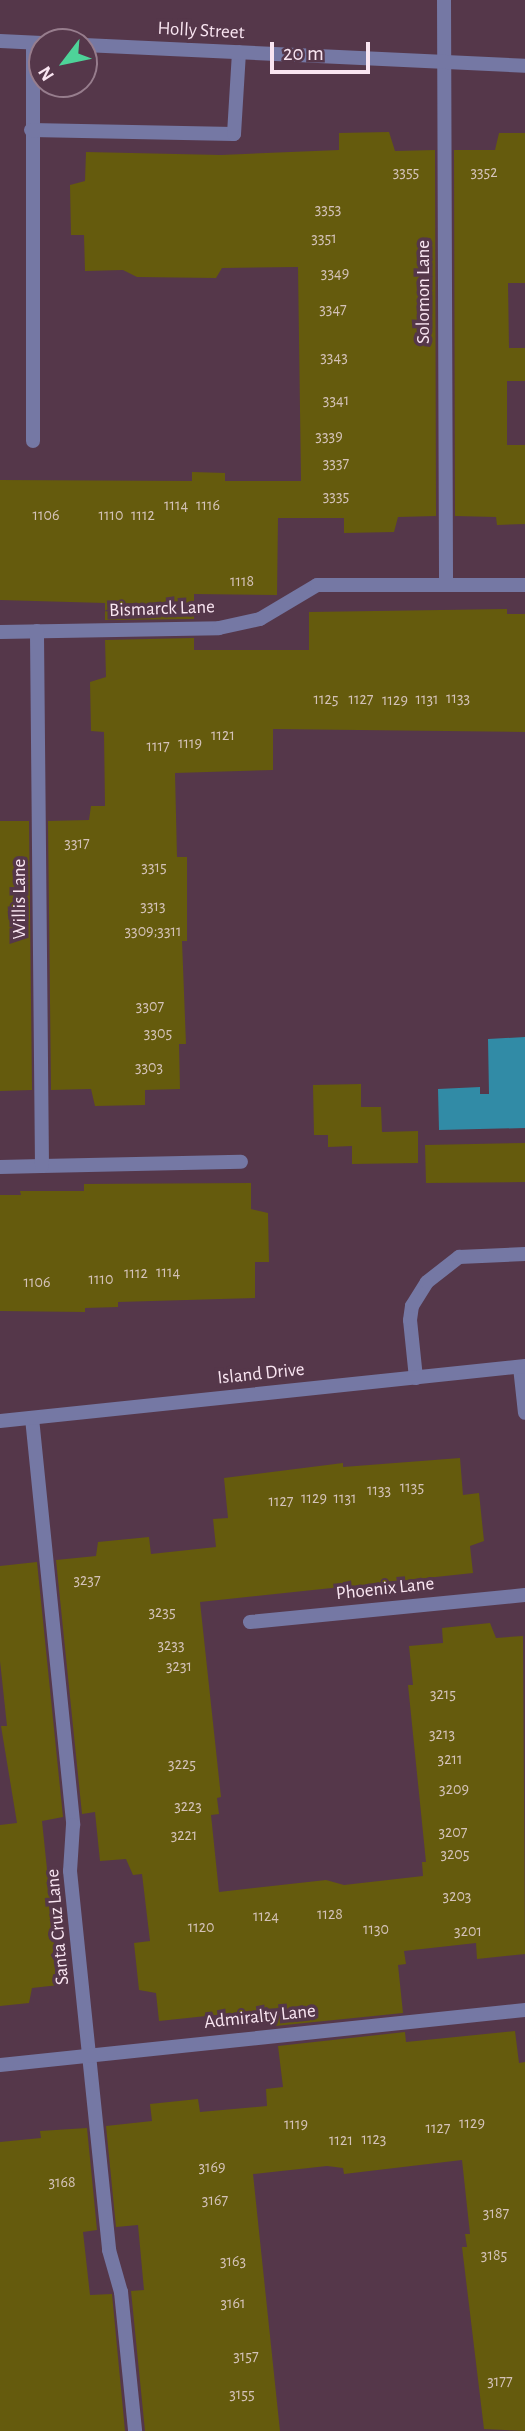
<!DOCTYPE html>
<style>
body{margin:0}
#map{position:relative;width:525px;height:2431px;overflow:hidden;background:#55374a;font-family:"Alegreya Sans",sans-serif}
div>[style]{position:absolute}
.water>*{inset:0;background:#318ba6}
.building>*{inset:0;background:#655b0d}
.lane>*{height:14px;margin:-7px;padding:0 7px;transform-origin:7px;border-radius:7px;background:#7578a4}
.street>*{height:14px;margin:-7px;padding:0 7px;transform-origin:7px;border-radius:7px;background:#7578a4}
span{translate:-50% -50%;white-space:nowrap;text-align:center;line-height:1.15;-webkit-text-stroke:7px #55374a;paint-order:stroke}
.number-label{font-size:16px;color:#d4c2b8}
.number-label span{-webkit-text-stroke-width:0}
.street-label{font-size:19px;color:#f9e5f1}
.north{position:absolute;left:28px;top:28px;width:70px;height:70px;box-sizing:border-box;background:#55374a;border:2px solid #977d8d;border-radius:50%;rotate:238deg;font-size:19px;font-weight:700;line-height:28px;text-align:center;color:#f9e5f1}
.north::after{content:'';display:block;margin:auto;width:24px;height:32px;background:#4ed399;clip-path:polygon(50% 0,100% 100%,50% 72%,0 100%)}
.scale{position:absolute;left:270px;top:42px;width:100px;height:32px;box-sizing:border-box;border:4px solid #f9e5f1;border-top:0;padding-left:9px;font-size:21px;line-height:24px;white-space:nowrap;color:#f9e5f1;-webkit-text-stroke:5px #55374a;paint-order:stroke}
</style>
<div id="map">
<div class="water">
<div style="clip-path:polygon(525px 1037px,525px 1128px,439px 1130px,438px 1089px,480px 1087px,480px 1094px,489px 1094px,488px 1039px)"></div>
</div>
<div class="building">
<div style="clip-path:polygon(389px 132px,395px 151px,435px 150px,436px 516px,398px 517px,394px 532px,344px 533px,344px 518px,278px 518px,277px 595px,194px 594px,194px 619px,105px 620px,105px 603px,0 600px,0 480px,192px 481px,192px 472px,225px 473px,225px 481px,301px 481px,298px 267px,222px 268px,216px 278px,137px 277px,123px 270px,85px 271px,84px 235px,71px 235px,70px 185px,85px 181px,86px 152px,221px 155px,339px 150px,339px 133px)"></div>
<div style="clip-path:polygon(499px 133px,525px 133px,525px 283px,508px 283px,509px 348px,525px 348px,525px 381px,507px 381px,507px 445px,525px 445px,525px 524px,497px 525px,496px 517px,455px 516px,454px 150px,495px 150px)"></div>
<div style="clip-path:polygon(507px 609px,507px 614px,525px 614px,525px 732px,273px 729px,273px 770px,175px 773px,177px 857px,187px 857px,187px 941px,182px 941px,186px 1044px,179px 1044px,180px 1089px,145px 1090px,145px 1105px,95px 1106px,91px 1089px,51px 1090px,48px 821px,89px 820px,91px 806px,105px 806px,104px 732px,91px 731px,90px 682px,106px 677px,105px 640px,194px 638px,194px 650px,309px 650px,309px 612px)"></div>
<div style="clip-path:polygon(0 821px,29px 821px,32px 1090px,0 1091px)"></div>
<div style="clip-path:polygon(361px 1084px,361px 1107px,381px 1107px,382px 1132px,418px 1131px,418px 1163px,352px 1164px,352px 1146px,328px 1147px,328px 1135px,314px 1135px,313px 1085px)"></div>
<div style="clip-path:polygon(525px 1143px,525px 1182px,426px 1183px,425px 1145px)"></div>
<div style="clip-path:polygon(251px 1183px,251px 1209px,268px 1213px,269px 1262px,255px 1262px,255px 1298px,118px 1302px,118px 1307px,85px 1308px,85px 1312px,0 1311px,0 1195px,21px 1195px,20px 1191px,84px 1191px,84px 1184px)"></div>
<div style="clip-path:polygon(460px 1458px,463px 1495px,479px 1493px,484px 1541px,470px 1546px,473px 1573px,200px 1602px,221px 1797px,217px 1798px,219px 1814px,211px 1815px,219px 1892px,326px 1880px,344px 1885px,423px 1876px,422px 1862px,426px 1862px,408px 1685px,413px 1685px,409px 1646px,443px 1643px,442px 1628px,490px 1623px,496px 1638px,523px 1636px,525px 1954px,477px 1959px,476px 1943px,404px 1951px,406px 1964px,398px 1965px,403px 2013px,275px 2026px,273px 2009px,159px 2021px,156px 1993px,139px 1990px,134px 1943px,150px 1941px,142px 1874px,133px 1875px,126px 1859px,100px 1861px,95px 1812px,82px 1814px,56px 1560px,96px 1556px,98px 1542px,149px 1537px,151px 1554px,216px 1547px,213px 1519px,228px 1518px,224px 1478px,343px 1463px,343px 1467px)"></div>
<div style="clip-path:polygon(37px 1562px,63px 1817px,42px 1821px,59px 1985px,32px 1988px,29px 2003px,0 2006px,0 1825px,17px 1823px,1px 1726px,7px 1726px,0 1661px,0 1566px)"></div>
<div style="clip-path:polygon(515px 2031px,519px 2063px,525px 2062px,525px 2431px,484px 2429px,462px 2247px,467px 2247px,465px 2234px,470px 2234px,462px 2160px,344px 2174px,343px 2168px,327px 2166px,253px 2174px,280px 2431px,145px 2431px,131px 2291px,144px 2290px,138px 2225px,116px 2227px,106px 2126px,152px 2121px,150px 2104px,198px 2099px,200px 2112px,267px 2106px,266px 2089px,283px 2087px,278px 2046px,405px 2032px,406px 2042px)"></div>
<div style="clip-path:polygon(87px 2128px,97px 2230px,83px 2232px,90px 2295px,112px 2294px,125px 2431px,0 2431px,0 2142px,41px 2138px,40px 2131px)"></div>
</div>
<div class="lane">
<div style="left:33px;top:43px;width:398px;rotate:90deg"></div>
<div style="left:31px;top:130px;width:203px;rotate:1.1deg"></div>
<div style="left:234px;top:134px;width:82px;rotate:-86.5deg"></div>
<div style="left:416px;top:1378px;width:58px;rotate:-95.9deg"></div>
<div style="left:410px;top:1320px;width:14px;rotate:-82deg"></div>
<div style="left:412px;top:1306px;width:28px;rotate:-58deg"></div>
<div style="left:427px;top:1282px;width:41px;rotate:-38deg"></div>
<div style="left:459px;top:1257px;width:66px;rotate:-2.6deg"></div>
</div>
<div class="street">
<div style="left:444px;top:0;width:585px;rotate:89.8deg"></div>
<div style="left:0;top:41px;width:42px;rotate:2.7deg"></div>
<div style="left:84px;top:45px;width:441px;rotate:2.7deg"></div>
<div style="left:0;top:632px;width:219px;rotate:-1deg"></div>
<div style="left:219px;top:628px;width:42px;rotate:-12.4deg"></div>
<div style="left:260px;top:619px;width:66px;rotate:-30.8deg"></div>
<div style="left:317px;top:585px;width:208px"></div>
<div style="left:42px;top:1166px;width:199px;rotate:-1.2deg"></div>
<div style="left:0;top:1167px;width:42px;rotate:-1.4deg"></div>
<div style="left:42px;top:1166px;width:535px;rotate:-90.54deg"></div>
<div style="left:520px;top:1367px;width:46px;rotate:83.8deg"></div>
<div style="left:32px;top:1418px;width:409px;rotate:84.2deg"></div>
<div style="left:73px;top:1825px;width:46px;rotate:93.7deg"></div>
<div style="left:70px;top:1871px;width:381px;rotate:84.1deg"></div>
<div style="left:109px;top:2250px;width:44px;rotate:74.1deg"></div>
<div style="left:121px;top:2292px;width:140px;rotate:84.2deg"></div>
<div style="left:0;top:1421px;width:528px;rotate:-5.98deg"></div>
<div style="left:250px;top:1622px;width:276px;rotate:-5.6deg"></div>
<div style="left:0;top:2065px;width:528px;rotate:-5.98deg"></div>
</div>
<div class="number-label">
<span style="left:406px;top:172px">3355</span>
<span style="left:484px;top:172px">3352</span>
<span style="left:328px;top:209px">3353</span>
<span style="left:324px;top:238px">3351</span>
<span style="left:335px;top:273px">3349</span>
<span style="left:333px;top:309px">3347</span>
<span style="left:334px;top:357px">3343</span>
<span style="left:336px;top:400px">3341</span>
<span style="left:329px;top:436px">3339</span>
<span style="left:336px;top:463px">3337</span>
<span style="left:336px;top:496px">3335</span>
<span style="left:176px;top:505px">1114</span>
<span style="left:208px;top:505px">1116</span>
<span style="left:46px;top:515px">1106</span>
<span style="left:111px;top:515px">1110</span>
<span style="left:143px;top:515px">1112</span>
<span style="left:242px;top:581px">1118</span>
<span style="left:458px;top:698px">1133</span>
<span style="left:326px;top:699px">1125</span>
<span style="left:361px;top:699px">1127</span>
<span style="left:427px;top:699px">1131</span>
<span style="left:395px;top:700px">1129</span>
<span style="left:223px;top:735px">1121</span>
<span style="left:190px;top:743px">1119</span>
<span style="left:158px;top:746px">1117</span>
<span style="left:77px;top:843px">3317</span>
<span style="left:154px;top:867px">3315</span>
<span style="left:153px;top:906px">3313</span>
<span style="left:153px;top:931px">3309;3311</span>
<span style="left:150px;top:1006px">3307</span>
<span style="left:158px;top:1033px">3305</span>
<span style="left:149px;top:1067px">3303</span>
<span style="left:168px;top:1272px">1114</span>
<span style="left:136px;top:1273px">1112</span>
<span style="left:101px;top:1279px">1110</span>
<span style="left:37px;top:1282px">1106</span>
<span style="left:412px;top:1487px">1135</span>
<span style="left:379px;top:1490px">1133</span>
<span style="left:314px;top:1498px">1129</span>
<span style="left:345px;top:1498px">1131</span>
<span style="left:281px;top:1501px">1127</span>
<span style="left:87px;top:1580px">3237</span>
<span style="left:162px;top:1612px">3235</span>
<span style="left:171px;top:1645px">3233</span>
<span style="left:179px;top:1666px">3231</span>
<span style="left:443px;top:1694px">3215</span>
<span style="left:442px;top:1734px">3213</span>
<span style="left:450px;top:1759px">3211</span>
<span style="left:182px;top:1764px">3225</span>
<span style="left:454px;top:1789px">3209</span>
<span style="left:188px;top:1806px">3223</span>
<span style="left:453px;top:1832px">3207</span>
<span style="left:184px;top:1835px">3221</span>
<span style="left:455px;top:1854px">3205</span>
<span style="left:457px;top:1896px">3203</span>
<span style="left:330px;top:1914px">1128</span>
<span style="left:266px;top:1916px">1124</span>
<span style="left:201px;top:1927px">1120</span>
<span style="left:376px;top:1929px">1130</span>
<span style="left:468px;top:1931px">3201</span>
<span style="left:472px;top:2123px">1129</span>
<span style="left:296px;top:2124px">1119</span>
<span style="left:438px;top:2128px">1127</span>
<span style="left:374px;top:2139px">1123</span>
<span style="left:341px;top:2140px">1121</span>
<span style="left:212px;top:2167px">3169</span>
<span style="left:62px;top:2182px">3168</span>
<span style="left:215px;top:2200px">3167</span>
<span style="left:496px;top:2213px">3187</span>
<span style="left:494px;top:2255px">3185</span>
<span style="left:233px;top:2261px">3163</span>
<span style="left:233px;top:2303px">3161</span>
<span style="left:246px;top:2356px">3157</span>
<span style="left:500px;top:2381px">3177</span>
<span style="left:242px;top:2394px">3155</span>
</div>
<div class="street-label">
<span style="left:201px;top:31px;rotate:3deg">Holly Street</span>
<span style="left:424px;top:292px;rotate:-90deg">Solomon Lane</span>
<span style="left:162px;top:609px;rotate:-2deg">Bismarck Lane</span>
<span style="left:20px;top:899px;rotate:-90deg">Willis Lane</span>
<span style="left:261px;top:1374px;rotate:-6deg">Island Drive</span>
<span style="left:385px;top:1589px;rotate:-6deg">Phoenix Lane</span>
<span style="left:58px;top:1927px;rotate:-95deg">Santa Cruz Lane</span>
<span style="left:260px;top:2017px;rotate:-6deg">Admiralty Lane</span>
</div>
<div class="north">N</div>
<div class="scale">20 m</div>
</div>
